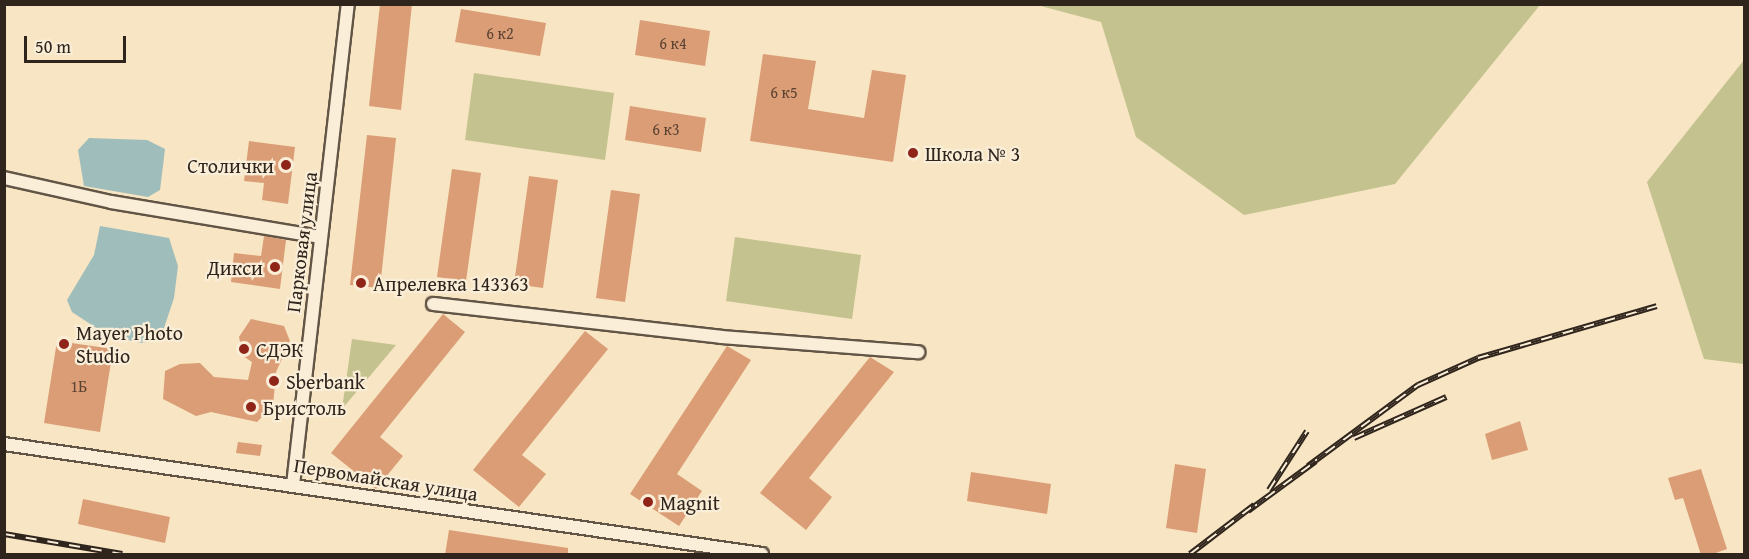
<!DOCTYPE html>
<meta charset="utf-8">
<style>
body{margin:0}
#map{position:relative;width:1749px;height:559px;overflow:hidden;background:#f7e5c3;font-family:"Gentium Book Plus",serif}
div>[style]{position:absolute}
.green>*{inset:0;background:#c4c28e}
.water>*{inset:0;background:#9fbdba}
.building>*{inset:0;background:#db9d75}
.roads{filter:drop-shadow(2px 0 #625546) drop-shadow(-2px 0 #625546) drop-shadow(0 2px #625546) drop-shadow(0 -2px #625546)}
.minor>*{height:12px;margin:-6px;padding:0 6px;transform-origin:6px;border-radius:6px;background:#faeed8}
.rail>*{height:6px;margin-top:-3px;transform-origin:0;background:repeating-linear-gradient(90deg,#faeed8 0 11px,#30251d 0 22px);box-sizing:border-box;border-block:2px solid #30251d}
.dots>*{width:16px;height:16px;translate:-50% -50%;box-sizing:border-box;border:3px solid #faeed8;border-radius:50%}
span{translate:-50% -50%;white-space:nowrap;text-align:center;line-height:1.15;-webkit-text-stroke:4.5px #faeed8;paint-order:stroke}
.number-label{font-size:16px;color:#5b4333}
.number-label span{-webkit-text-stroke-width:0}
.poi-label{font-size:20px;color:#30251d}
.left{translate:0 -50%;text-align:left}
.right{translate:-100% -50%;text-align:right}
.street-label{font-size:20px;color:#30251d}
.frame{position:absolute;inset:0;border:6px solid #30251d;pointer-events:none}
.scale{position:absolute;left:24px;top:36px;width:102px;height:27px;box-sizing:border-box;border:3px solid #30251d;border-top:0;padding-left:8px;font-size:18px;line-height:21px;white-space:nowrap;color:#30251d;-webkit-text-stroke:4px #faeed8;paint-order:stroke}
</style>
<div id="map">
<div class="green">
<div style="clip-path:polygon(1037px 5px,1540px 5px,1395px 184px,1244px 215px,1136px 137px,1101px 22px)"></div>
<div style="clip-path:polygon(1744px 60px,1744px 364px,1704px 359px,1647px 182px)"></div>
<div style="clip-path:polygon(474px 73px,614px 93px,605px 160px,465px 140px)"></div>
<div style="clip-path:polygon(735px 237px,861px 255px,852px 319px,726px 301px)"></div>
<div style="clip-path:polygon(352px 339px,396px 345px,342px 409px)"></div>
</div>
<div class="water">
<div style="clip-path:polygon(89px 138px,147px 140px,165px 149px,160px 190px,148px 197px,84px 186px,78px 150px)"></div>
<div style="clip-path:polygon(100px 226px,169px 238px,178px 266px,174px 298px,160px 340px,141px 343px,107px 335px,72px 312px,67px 300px,94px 255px)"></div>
</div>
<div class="building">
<div style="clip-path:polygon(380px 4px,412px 4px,401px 110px,369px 106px)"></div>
<div style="clip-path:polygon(461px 9px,546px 23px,540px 56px,455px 42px)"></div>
<div style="clip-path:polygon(640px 20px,710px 31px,705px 66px,635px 55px)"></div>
<div style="clip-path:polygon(763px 54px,816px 61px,808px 109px,864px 118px,872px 70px,906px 75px,893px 162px,750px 141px)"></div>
<div style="clip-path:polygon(630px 106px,706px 118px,701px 152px,625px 140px)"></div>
<div style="clip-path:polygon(367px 135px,396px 138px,380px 288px,350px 285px)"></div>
<div style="clip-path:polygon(249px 141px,295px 147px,288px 204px,262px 200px,264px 183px,244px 181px)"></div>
<div style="clip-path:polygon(452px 169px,481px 173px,466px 281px,437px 277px)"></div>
<div style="clip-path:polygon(529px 176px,558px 180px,543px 288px,514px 284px)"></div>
<div style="clip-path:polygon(611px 190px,640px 194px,625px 302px,596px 298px)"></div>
<div style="clip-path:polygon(264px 236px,286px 240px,280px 289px,231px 282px,234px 253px,261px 256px)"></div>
<div style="clip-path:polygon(443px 314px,465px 332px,380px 437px,403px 456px,376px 489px,331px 453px)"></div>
<div style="clip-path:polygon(251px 319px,284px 326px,290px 341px,276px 372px,273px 406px,257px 422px,211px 412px,196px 416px,163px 399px,165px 371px,180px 364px,200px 363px,214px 377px,248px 380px,252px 362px,243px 356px,239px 337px)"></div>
<div style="clip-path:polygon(585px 331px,608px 349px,522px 455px,546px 474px,519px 507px,473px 470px)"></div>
<div style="clip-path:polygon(57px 341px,113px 349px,100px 432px,44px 423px)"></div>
<div style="clip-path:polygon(727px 346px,751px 360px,677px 474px,702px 491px,679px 526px,630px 494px)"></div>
<div style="clip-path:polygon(870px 357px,894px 372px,809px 478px,832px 497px,806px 530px,760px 493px)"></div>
<div style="clip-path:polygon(1520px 421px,1528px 450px,1492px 460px,1485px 434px)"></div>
<div style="clip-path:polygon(238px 442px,262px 445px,260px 456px,236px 453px)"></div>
<div style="clip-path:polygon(1175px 464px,1206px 469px,1197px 533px,1166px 528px)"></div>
<div style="clip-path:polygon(1701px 469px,1727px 549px,1710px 555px,1701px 555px,1683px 498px,1675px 500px,1668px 478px)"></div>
<div style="clip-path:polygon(971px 472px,1051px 484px,1047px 514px,967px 501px)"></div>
<div style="clip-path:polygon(83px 499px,170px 517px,165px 543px,78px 524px)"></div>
<div style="clip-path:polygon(449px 530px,568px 548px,568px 555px,445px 555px)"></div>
</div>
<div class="roads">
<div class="minor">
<div style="left:4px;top:178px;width:110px;rotate:12.6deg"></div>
<div style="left:111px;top:202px;width:213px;rotate:9.5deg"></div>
<div style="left:433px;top:304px;width:290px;rotate:6.5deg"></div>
<div style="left:721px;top:337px;width:198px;rotate:4.4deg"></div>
<div style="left:4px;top:444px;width:766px;rotate:8.26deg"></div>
<div style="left:293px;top:485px;width:484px;rotate:-83.5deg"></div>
</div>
</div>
<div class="rail">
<div style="left:1354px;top:438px;width:101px;rotate:-24deg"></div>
<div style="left:1308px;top:466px;width:137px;rotate:-36.4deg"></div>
<div style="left:1418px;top:385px;width:66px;rotate:-24.2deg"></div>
<div style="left:1478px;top:358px;width:186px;rotate:-16.2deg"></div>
<div style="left:1269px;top:490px;width:70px;rotate:-57.2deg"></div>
<div style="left:1248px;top:511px;width:84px;rotate:-36.3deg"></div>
<div style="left:4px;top:534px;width:120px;rotate:9.6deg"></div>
<div style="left:1190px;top:554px;width:81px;rotate:-37.4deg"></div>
</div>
<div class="dots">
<div style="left:913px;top:153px;background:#8f2418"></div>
<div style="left:286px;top:165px;background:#8f2418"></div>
<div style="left:275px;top:267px;background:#8f2418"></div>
<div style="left:361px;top:283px;background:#8f2418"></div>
<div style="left:64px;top:344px;background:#8f2418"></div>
<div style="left:244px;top:349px;background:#8f2418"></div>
<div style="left:274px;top:381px;background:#8f2418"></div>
<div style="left:251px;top:407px;background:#8f2418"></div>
<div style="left:648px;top:502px;background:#8f2418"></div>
</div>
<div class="number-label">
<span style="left:500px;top:33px">6 к2</span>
<span style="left:673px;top:43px">6 к4</span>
<span style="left:784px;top:92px">6 к5</span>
<span style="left:666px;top:129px">6 к3</span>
<span style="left:79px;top:386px">1Б</span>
</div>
<div class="poi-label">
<span class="left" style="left:925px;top:153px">Школа № 3</span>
<span class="right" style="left:274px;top:165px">Столички</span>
<span class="right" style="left:263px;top:267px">Дикси</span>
<span class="left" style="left:373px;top:283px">Апрелевка 143363</span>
<span class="left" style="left:76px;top:344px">Mayer Photo<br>Studio</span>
<span class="left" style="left:256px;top:349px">СДЭК</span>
<span class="left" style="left:286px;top:381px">Sberbank</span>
<span class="left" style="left:263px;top:407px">Бристоль</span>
<span class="left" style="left:660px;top:502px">Magnit</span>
</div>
<div class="street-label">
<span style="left:301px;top:242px;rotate:-83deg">Парковая улица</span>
<span style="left:386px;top:479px;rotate:9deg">Первомайская улица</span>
</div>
<div class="frame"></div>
<div class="scale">50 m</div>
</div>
